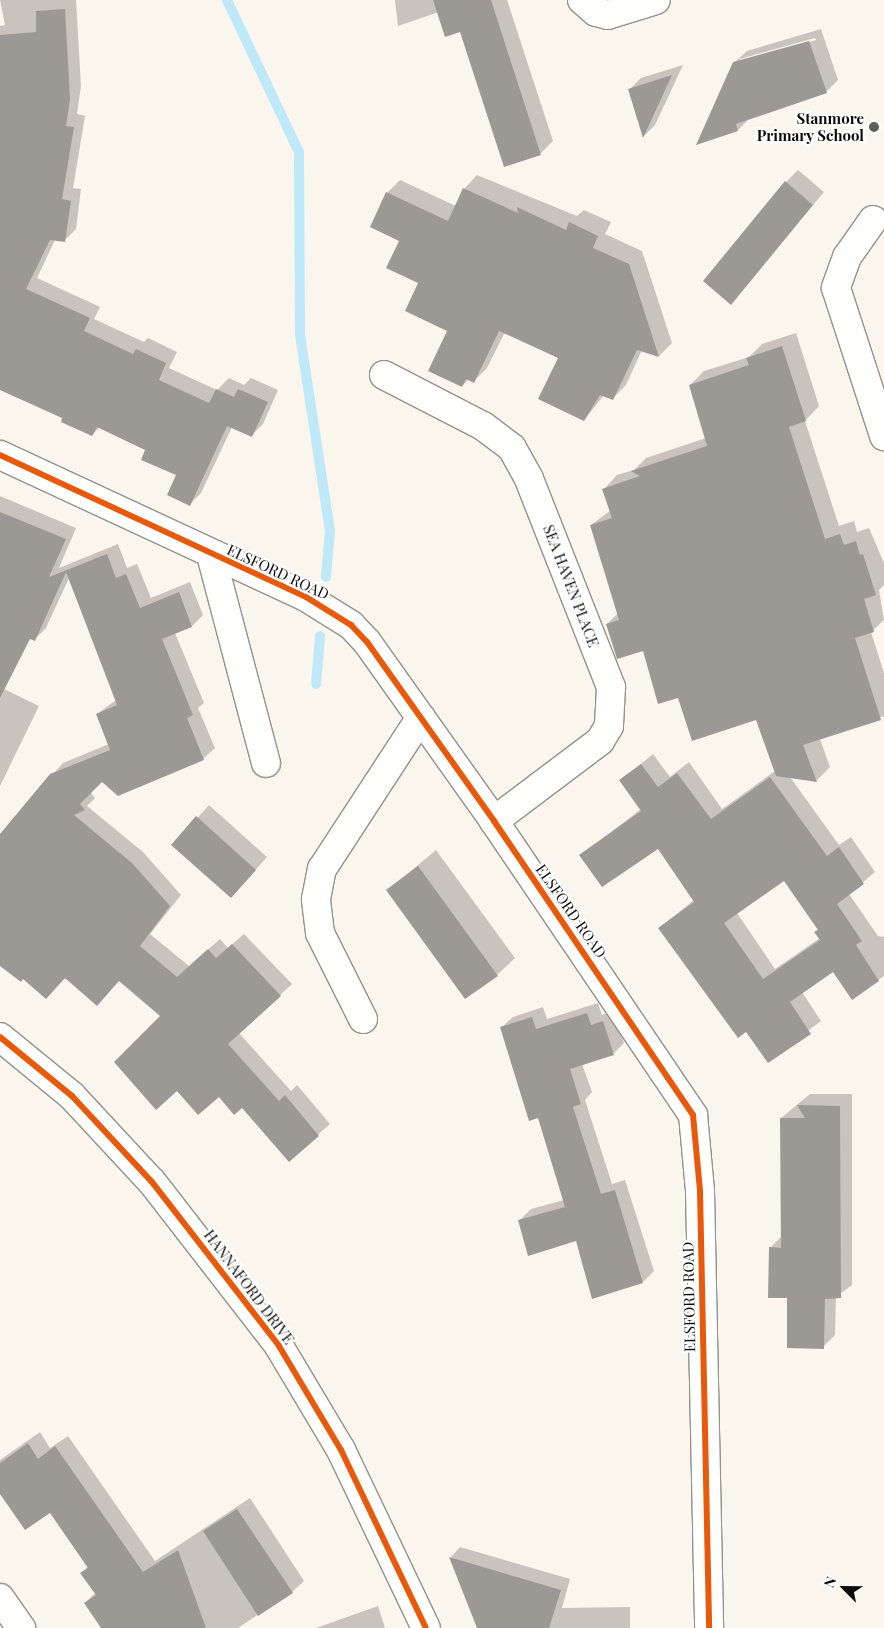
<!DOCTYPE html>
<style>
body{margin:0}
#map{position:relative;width:884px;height:1628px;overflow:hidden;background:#faf6ed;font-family:"Playfair Display",serif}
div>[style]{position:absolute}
.shadow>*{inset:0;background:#0003}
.stream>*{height:10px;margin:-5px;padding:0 5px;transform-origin:5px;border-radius:5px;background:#bfe8f8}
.building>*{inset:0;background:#9c9894}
.roads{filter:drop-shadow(1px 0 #93918d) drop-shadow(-1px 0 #93918d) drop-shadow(0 1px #93918d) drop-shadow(0 -1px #93918d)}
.minor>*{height:28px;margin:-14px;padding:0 14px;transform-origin:14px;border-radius:14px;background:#fefefc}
.cycleway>*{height:6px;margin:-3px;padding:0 3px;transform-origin:3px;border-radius:3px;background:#e8590c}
.dots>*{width:14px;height:14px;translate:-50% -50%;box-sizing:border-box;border:2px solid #fff;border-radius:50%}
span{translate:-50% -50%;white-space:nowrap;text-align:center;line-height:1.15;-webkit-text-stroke:5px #fff;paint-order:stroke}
.poi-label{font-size:15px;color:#0b0b0b;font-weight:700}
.right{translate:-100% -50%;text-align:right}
.street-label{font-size:15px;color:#0b0b0b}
.north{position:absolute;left:819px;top:1563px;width:50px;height:50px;-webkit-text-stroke:4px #fff;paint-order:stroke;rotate:293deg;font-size:14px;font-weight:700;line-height:20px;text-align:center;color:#0b0b0b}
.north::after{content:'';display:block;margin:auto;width:18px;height:22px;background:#0b0b0b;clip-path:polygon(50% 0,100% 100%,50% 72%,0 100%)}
</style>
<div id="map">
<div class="shadow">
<div style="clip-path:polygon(0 0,76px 0,81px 86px,77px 114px,85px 116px,73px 188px,81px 189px,76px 229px,64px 241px,55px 240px,37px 278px,100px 307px,94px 319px,144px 342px,148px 338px,177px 352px,169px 368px,217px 390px,229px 378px,244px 385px,251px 378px,278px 390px,263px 424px,251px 436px,232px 427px,201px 493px,190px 504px,177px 475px,147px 450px,100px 427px,92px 435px,64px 417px,0 389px,0 26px,5px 25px)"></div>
<div style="clip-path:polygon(395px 0,507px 0,553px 141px,540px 154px,461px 30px,439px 12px,398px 26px)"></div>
<div style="clip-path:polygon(evenodd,821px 29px,838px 80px,826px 92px,750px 118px,738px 130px,698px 143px,734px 63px,747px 51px,821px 29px,815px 38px,816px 40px,740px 62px,740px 59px,815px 38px)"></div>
<div style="clip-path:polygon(683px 65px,655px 125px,644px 136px,629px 90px,641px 78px)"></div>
<div style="clip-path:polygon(798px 170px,824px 192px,730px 303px,786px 182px)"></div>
<div style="clip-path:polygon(477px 175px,577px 216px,584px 210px,611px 222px,605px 234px,642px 251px,672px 343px,659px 356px,642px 350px,626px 385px,612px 399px,604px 395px,584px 420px,560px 358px,505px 332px,487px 368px,474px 381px,469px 379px,462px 386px,449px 330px,420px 282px,401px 240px,387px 193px,400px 180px,456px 206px,464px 189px)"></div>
<div style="clip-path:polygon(evenodd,796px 333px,819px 406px,805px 421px,839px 526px,854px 521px,857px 532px,869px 528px,884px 563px,884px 585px,879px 590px,884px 620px,871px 632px,884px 673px,884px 716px,820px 739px,830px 767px,816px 781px,790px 777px,839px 845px,851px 837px,875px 872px,849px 894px,878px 936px,884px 937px,884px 976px,853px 998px,834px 970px,802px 992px,821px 1021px,768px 1061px,747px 1030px,659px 928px,694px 900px,658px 847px,581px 855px,641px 809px,620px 781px,653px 754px,670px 777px,689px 762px,722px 809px,775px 771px,756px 719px,679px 696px,644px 650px,607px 624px,618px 613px,591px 525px,611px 510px,604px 489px,617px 475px,634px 470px,646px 458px,706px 438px,690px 385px,704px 371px,749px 357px,762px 344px,796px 333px,784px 879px,819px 929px,820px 938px,775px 969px,737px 913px,784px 879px)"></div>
<div style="clip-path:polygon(0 496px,76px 528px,59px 568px,118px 544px,127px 568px,137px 564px,151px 598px,190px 582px,203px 615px,192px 626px,175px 633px,204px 703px,198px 708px,215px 748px,203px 759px,102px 780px,90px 792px,95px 798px,87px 806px,143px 852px,181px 895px,150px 934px,189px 966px,220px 939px,228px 948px,244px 934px,292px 984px,239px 1033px,291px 1091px,297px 1085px,330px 1124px,289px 1160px,162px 1016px,120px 980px,24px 978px,0 964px,0 836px,63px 763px,109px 744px,97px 714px,116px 700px,70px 576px,46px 628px,35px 639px,0 623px)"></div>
<div style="clip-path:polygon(0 687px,39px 706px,0 786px)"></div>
<div style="clip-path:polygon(209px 805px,267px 857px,242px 885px,173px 845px)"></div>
<div style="clip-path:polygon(436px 850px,515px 958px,497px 975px,388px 890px)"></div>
<div style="clip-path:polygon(598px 1003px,602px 1015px,613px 1011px,624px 1043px,613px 1054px,582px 1064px,592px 1092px,585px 1100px,612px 1184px,625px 1180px,654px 1271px,643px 1282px,576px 1240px,520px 1220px,531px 1209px,564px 1200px,538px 1117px,502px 1027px,513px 1017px,543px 1007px,547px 1019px)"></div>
<div style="clip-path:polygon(810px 1094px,852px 1094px,852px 1285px,836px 1297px,835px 1335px,823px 1347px,789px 1297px,770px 1248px,782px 1236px,781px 1118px)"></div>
<div style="clip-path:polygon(40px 1432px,50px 1448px,68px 1436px,155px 1561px,250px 1498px,304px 1581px,292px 1592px,238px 1628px,102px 1628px,85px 1603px,96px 1592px,82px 1573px,88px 1566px,50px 1511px,0 1492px,0 1460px)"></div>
<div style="clip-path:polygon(460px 1547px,570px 1579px,562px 1608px,630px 1607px,630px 1628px,548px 1628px,469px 1605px,451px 1557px)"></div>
<div style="clip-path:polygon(378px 1606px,385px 1628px,316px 1628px)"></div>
</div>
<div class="stream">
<div style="left:227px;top:0;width:168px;rotate:64.7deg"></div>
<div style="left:299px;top:152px;width:183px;rotate:89.7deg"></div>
<div style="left:300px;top:335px;width:197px;rotate:81.3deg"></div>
<div style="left:330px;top:530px;width:47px;rotate:94.9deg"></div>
<div style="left:316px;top:684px;width:48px;rotate:-85.2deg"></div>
</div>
<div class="building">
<div style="clip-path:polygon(433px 0,491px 0,541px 155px,504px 167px,460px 32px,445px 37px)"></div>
<div style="clip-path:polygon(65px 9px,70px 99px,66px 126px,74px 127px,62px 199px,71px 201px,65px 242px,50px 240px,26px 289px,90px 318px,84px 331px,133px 354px,136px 349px,166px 363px,159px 380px,209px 403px,216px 389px,234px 397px,238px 389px,268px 402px,252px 437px,227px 426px,190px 506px,167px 495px,176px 475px,141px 460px,145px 450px,97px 427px,92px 436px,61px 422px,62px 418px,0 390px,0 35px,36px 32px,36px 11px)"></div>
<div style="clip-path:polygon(809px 41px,827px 93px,736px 124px,738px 131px,696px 145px,733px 62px)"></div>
<div style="clip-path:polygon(672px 75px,643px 138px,628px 89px)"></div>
<div style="clip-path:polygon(785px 181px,813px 205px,731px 305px,703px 281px)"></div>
<div style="clip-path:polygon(463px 188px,518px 213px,517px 207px,566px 230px,569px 222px,598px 236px,593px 248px,629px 264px,659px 357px,637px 350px,613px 400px,600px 395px,584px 421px,538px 399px,558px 358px,499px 331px,474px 383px,466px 379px,462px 387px,428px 371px,447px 331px,405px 311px,418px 283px,386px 268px,399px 241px,370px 227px,386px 192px,448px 221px)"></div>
<div style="clip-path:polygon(782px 346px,806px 421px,789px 427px,825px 539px,840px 534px,844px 545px,856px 541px,860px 555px,863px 554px,876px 595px,864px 599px,874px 632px,855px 638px,881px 720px,803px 745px,817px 782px,776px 776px,756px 720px,692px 741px,678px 698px,658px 704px,643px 651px,617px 659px,606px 624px,619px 620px,590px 525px,612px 518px,602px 489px,640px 476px,631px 471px,707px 446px,689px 385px,749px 365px,746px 358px)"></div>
<div style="clip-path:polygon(0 512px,66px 539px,49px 577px,107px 554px,116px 578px,126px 574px,140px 608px,179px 592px,192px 627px,162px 639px,193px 715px,187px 718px,204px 760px,118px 796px,102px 782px,80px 804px,85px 810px,74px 815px,132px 863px,170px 906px,140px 946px,177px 977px,208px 949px,216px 958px,232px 944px,281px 996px,228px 1044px,279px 1101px,285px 1095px,319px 1136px,289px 1162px,242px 1108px,234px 1115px,219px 1097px,198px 1115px,177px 1091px,156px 1110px,114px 1062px,160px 1016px,119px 981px,97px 1006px,65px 978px,46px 999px,23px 979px,21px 982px,0 966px,0 834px,50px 774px,110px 750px,96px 714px,117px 705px,66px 572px,35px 641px,30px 639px,0 698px)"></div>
<div style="clip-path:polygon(evenodd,641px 764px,658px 787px,677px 773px,711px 819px,770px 777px,827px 856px,839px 847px,864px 884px,837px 904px,862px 941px,856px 945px,879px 981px,852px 1000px,833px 972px,790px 1002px,811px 1034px,768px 1063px,746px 1032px,738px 1038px,658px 928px,694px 902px,658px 849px,602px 887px,579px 855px,641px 811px,619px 780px,641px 764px,784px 881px,818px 930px,814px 932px,820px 940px,763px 979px,724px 923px,784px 881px)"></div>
<div style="clip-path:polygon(196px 816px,256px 870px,231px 898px,171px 845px)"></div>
<div style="clip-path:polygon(418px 866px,498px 976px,465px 999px,386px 890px)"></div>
<div style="clip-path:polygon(587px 1013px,591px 1025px,603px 1021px,614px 1055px,570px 1069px,581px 1104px,573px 1107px,601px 1194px,615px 1190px,643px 1283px,592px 1299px,576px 1241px,528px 1256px,518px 1220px,565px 1207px,538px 1118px,529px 1121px,500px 1027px,532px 1017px,536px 1029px)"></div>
<div style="clip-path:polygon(797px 1105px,840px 1106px,841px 1298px,825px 1299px,824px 1349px,787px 1348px,787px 1298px,768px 1298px,769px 1247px,781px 1248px,780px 1118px,805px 1118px)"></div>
<div style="clip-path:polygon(28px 1443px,38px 1459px,55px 1446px,143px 1572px,178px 1550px,206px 1628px,101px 1628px,84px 1603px,96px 1595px,80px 1573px,88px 1568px,50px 1513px,25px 1530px,0 1494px,0 1463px)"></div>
<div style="clip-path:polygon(237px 1509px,293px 1593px,258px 1616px,203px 1531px)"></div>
<div style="clip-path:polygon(449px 1557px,561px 1590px,549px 1628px,477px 1628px)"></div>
</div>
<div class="roads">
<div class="minor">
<div style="left:582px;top:0;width:18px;rotate:41deg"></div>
<div style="left:596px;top:12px;width:12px;rotate:14deg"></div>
<div style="left:608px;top:15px;width:50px;rotate:-17.4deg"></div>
<div style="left:873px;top:220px;width:45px;rotate:125.1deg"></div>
<div style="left:847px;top:257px;width:33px;rotate:110deg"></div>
<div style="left:836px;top:288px;width:156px;rotate:72deg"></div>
<div style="left:384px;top:375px;width:111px;rotate:27.3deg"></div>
<div style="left:483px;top:426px;width:36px;rotate:37deg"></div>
<div style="left:512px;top:448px;width:35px;rotate:61deg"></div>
<div style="left:529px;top:479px;width:224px;rotate:68.5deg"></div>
<div style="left:611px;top:687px;width:39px;rotate:93deg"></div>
<div style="left:609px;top:726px;width:17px;rotate:121deg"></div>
<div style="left:600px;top:741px;width:133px;rotate:143deg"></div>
<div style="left:0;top:455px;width:337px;rotate:24.9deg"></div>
<div style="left:306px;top:597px;width:53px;rotate:31.9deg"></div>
<div style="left:351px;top:625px;width:23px;rotate:47deg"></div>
<div style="left:367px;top:642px;width:219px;rotate:54.6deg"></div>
<div style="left:494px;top:821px;width:355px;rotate:55.9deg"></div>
<div style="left:693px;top:1115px;width:76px;rotate:84.7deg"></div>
<div style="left:700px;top:1191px;width:437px;rotate:88.8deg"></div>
<div style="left:211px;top:555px;width:215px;rotate:75.2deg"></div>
<div style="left:363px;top:1019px;width:96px;rotate:-116.6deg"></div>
<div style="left:320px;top:933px;width:34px;rotate:-97deg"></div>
<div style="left:316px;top:899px;width:31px;rotate:-79deg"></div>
<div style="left:322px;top:869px;width:181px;rotate:-56.9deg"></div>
<div style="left:0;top:1037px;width:93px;rotate:39.3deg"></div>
<div style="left:72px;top:1096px;width:117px;rotate:47.1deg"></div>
<div style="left:152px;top:1182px;width:207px;rotate:52.2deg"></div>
<div style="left:279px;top:1346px;width:121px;rotate:59.2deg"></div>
<div style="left:341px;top:1450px;width:197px;rotate:64.5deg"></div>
<div style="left:0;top:1598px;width:37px;rotate:55deg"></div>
</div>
</div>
<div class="cycleway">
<div style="left:0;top:455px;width:337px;rotate:24.9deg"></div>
<div style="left:306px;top:597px;width:53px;rotate:31.9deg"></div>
<div style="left:351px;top:625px;width:23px;rotate:47deg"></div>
<div style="left:367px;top:642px;width:219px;rotate:54.6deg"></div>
<div style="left:494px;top:821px;width:355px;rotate:55.9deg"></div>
<div style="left:693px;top:1115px;width:76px;rotate:84.7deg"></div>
<div style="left:700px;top:1191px;width:437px;rotate:88.8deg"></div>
<div style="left:0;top:1037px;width:93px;rotate:39.3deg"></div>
<div style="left:72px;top:1096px;width:117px;rotate:47.1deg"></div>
<div style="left:152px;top:1182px;width:207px;rotate:52.2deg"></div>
<div style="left:279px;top:1346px;width:121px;rotate:59.2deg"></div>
<div style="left:341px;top:1450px;width:197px;rotate:64.5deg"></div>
</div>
<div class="dots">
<div style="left:874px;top:127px;background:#5f5d5a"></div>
</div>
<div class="poi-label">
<span class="right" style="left:864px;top:127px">Stanmore<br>Primary School</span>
</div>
<div class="street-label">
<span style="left:278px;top:572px;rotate:25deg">ELSFORD ROAD</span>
<span style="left:571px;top:586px;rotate:69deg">SEA HAVEN PLACE</span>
<span style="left:571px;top:911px;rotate:55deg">ELSFORD ROAD</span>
<span style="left:249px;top:1287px;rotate:53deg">HANNAFORD DRIVE</span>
<span style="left:689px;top:1297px;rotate:-91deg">ELSFORD ROAD</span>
</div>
<div class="north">N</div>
</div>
